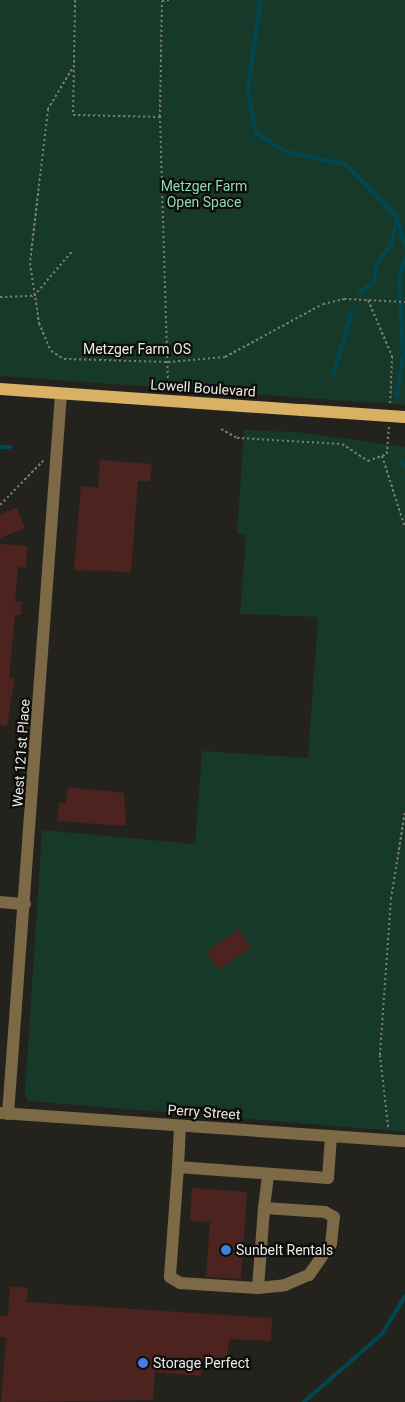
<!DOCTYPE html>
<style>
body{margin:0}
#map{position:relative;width:405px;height:1402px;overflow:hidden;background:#24221d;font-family:Roboto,sans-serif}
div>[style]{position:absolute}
.green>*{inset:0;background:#163929}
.stream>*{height:4px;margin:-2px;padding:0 2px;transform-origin:2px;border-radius:2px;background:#004752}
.building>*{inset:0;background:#4d231f}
.path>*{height:2px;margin-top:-1px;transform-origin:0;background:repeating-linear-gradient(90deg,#7c7b77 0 2.5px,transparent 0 5px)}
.minor>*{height:12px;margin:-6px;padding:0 6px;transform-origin:6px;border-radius:6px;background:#7c6a46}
.major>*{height:12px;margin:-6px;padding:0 6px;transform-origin:6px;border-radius:6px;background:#d8b165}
.major-bridge>*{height:12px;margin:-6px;padding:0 6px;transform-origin:6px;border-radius:6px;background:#d8b165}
.dots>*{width:14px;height:14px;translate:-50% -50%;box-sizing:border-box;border:2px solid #0d0c0a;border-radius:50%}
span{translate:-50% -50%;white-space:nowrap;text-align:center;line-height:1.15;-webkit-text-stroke:4.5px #0d0c0a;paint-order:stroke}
.park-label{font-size:14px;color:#8edab4}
.street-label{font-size:14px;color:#eae9e6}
.poi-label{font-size:14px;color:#eae9e6}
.left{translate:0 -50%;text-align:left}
</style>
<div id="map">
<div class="green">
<div style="clip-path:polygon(0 0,405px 0,405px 405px,0 376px)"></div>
<div style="clip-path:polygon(244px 430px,297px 432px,405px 447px,405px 1132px,28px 1101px,25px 1094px,42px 830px,195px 844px,202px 751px,308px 758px,318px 617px,240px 614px,246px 535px,237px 534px)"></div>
</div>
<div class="stream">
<div style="left:260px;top:0;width:92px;rotate:97.5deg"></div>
<div style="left:248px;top:91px;width:43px;rotate:79.2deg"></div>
<div style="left:256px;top:133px;width:36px;rotate:32deg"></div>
<div style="left:287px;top:152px;width:59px;rotate:11.7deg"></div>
<div style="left:345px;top:164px;width:74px;rotate:45.5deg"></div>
<div style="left:397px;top:217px;width:29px;rotate:74deg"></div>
<div style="left:359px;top:292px;width:17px;rotate:-31deg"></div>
<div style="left:374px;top:283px;width:19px;rotate:-84deg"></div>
<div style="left:376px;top:264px;width:24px;rotate:-52deg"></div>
<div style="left:391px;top:245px;width:27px;rotate:-77deg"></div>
<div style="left:333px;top:376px;width:68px;rotate:-73.7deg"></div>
<div style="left:397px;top:396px;width:42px;rotate:-81.9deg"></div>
<div style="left:403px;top:354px;width:76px;rotate:-93deg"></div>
<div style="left:399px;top:278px;width:20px;rotate:-72deg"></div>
<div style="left:0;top:447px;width:10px"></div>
<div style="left:401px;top:461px;width:7px;rotate:56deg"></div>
<div style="left:304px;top:1402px;width:103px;rotate:-41.1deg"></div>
<div style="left:382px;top:1334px;width:44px;rotate:-58.8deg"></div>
</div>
<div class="building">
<div style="clip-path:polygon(100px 460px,152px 464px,150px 482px,138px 481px,131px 572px,74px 570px,81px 486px,98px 488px)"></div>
<div style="clip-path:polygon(17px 507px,25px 528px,0 538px,0 515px)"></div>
<div style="clip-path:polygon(0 544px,27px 546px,26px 568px,18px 567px,15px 601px,22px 602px,21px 615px,15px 615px,9px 678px,15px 678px,7px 726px,0 725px)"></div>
<div style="clip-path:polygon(68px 787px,124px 793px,126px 826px,57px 821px,59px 803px,66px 803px)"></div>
<div style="clip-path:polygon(239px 929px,251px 947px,219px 970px,206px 952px)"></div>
<div style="clip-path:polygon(192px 1188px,247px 1192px,241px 1279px,206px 1277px,210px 1222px,190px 1221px)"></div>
<div style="clip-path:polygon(10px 1286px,28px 1288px,26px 1302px,272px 1318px,271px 1341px,229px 1339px,227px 1363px,203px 1361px,201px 1376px,155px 1372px,153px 1400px,1px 1402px,6px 1338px,0 1337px,0 1316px,8px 1316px)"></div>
</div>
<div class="path">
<div style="left:75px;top:0;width:115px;rotate:91deg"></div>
<div style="left:73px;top:115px;width:87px;rotate:1.3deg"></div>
<div style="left:72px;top:69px;width:47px;rotate:121deg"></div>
<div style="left:48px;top:109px;width:155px;rotate:96.7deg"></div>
<div style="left:30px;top:263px;width:61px;rotate:81.5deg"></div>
<div style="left:39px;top:323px;width:30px;rotate:67deg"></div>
<div style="left:51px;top:351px;width:15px;rotate:32deg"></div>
<div style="left:64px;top:359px;width:104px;rotate:1.7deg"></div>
<div style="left:168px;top:362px;width:57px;rotate:-5deg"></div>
<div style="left:225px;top:357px;width:111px;rotate:-28.4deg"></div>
<div style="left:323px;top:304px;width:22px;rotate:-13deg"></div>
<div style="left:344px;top:299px;width:61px;rotate:2.8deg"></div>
<div style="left:0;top:297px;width:34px;rotate:-2deg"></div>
<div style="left:34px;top:296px;width:60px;rotate:-49.7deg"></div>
<div style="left:368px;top:300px;width:61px;rotate:66.8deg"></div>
<div style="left:392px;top:356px;width:49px;rotate:92.3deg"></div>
<div style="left:168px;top:388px;width:271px;rotate:-91.7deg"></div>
<div style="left:160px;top:117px;width:116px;rotate:-89deg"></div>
<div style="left:162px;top:1px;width:7px;rotate:-8deg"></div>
<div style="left:221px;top:429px;width:18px;rotate:29deg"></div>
<div style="left:237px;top:438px;width:105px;rotate:3.3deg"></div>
<div style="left:342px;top:444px;width:31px;rotate:33deg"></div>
<div style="left:368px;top:461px;width:20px;rotate:-20deg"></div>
<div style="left:387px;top:454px;width:27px;rotate:-86deg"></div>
<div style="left:382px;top:456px;width:75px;rotate:72.1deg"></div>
<div style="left:0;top:505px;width:62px;rotate:-45.7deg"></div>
<div style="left:388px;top:1127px;width:72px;rotate:-96.3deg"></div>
<div style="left:380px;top:1055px;width:156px;rotate:-86deg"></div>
<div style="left:391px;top:899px;width:88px;rotate:-80.9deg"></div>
</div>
<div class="minor">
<div style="left:0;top:902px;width:25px;rotate:5deg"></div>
<div style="left:1px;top:1113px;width:405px;rotate:4deg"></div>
<div style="left:8px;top:1114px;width:722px;rotate:-85.79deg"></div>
<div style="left:180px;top:1126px;width:41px;rotate:92.8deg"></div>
<div style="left:178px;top:1167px;width:150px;rotate:4.2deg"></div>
<div style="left:328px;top:1178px;width:42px;rotate:-85.9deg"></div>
<div style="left:178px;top:1167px;width:110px;rotate:94.2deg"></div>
<div style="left:170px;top:1277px;width:12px;rotate:31deg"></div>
<div style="left:180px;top:1283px;width:78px;rotate:3.7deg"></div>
<div style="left:258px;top:1288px;width:27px;rotate:-6deg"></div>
<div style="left:285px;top:1285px;width:26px;rotate:-23deg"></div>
<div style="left:309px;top:1275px;width:38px;rotate:-55deg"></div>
<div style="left:331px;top:1244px;width:27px;rotate:-84deg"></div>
<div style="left:334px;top:1217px;width:10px;rotate:-151deg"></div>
<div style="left:325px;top:1212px;width:61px;rotate:-176.2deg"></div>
<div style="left:264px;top:1208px;width:80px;rotate:94.3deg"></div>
<div style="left:264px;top:1208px;width:34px;rotate:-83deg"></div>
</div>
<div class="major">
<div style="left:0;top:389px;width:303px;rotate:4deg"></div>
</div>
<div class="major-bridge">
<div style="left:302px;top:410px;width:103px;rotate:3.9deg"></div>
</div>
<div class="dots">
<div style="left:226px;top:1250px;background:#3f7fe0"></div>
<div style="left:143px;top:1363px;background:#3f7fe0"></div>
</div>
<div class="park-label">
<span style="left:204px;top:194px">Metzger Farm<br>Open Space</span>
</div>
<div class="street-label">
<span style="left:137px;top:349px">Metzger Farm OS</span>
<span style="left:203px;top:388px;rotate:4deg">Lowell Boulevard</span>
<span style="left:21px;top:753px;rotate:-86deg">West 121st Place</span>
<span style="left:204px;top:1112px;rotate:4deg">Perry Street</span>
</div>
<div class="poi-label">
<span class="left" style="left:236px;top:1250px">Sunbelt Rentals</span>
<span class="left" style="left:153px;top:1363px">Storage Perfect</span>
</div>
</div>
